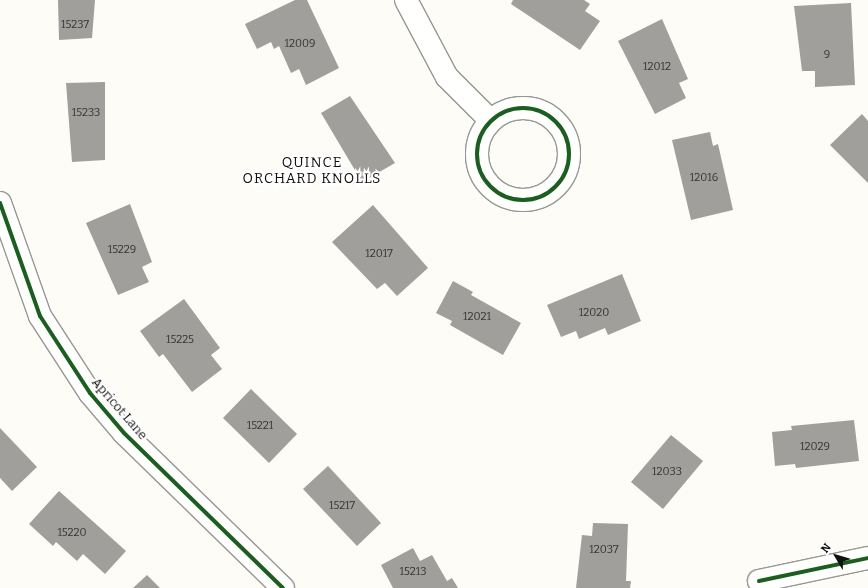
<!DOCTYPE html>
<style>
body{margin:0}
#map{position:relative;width:868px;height:588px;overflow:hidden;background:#fdfcf7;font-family:Bitter,serif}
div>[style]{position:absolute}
.building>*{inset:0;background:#a19f9c}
.roads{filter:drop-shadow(1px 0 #979795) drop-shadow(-1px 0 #979795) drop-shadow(0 1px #979795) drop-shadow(0 -1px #979795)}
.minor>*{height:22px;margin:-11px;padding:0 11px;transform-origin:11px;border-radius:11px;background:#fffffe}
.minor>.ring{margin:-11px;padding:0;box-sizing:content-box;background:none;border:22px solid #fffffe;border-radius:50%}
.cycleway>*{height:4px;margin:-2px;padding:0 2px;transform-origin:2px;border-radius:2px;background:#1b5e20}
.cycleway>.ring{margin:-2px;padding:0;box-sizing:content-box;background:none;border:4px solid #1b5e20;border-radius:50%}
span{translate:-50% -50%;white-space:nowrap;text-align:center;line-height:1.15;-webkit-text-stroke:4px #fff;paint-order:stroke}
.number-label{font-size:11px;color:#353434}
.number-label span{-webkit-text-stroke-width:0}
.street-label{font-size:13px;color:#111}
.neighbourhood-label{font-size:14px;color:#111;letter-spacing:1px}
.north{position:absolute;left:816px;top:536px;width:40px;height:40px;-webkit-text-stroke:3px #fff;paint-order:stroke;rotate:308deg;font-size:11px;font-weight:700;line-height:16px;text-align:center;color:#111}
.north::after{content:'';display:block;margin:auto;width:14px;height:18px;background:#111;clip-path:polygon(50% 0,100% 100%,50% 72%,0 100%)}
</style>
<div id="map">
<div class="building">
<div style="clip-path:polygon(58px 0,95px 0,92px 38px,59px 40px)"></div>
<div style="clip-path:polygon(295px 0,307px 0,339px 68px,306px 85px,299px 69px,291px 73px,279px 46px,274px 49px,271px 42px,257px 49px,245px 24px)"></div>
<div style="clip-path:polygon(513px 0,584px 0,590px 4px,585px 11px,600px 21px,580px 50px,511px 4px)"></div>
<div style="clip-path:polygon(851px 3px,855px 85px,815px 87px,815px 71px,802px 71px,794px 6px)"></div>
<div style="clip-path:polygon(662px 19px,688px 79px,679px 83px,686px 98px,655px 114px,618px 41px)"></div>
<div style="clip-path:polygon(105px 82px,105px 160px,72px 162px,66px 83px)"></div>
<div style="clip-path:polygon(350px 96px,395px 163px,362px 182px,321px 113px)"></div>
<div style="clip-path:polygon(862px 114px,868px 121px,868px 183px,830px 145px)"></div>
<div style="clip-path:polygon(710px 132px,713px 146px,718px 144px,733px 210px,691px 220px,672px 140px)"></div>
<div style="clip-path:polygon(130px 204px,152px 262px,142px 267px,149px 282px,118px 295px,86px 223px)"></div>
<div style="clip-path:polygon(373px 205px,428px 268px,397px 296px,385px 283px,377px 289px,332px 242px)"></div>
<div style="clip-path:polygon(622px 274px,641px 321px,608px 335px,605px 328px,579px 339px,576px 331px,561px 337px,547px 305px)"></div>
<div style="clip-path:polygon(453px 281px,473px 292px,471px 295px,521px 323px,503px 355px,450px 325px,452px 321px,436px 313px)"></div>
<div style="clip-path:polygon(184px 299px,220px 348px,211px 355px,222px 369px,192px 392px,163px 354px,159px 357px,140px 331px)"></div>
<div style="clip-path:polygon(251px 389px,297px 434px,269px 463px,223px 418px)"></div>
<div style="clip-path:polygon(854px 420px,859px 461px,796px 468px,795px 464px,775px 466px,772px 432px,792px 430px,791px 426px)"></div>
<div style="clip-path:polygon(0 428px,37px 467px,12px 491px,0 478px)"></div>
<div style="clip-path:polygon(671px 435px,703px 461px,663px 509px,631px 482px)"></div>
<div style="clip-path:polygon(328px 466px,381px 523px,357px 546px,303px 489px)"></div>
<div style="clip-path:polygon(59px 491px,126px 551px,105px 574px,83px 554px,77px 561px,56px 542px,53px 546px,29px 524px)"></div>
<div style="clip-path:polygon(593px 523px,628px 524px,626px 581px,631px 581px,630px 588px,576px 588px,582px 535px,592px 536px)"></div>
<div style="clip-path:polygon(413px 548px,420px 561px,432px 555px,447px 581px,452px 578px,458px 588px,393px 588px,381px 565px)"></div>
<div style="clip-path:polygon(147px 575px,160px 588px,133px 588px)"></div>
</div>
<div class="roads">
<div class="minor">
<div style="left:406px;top:0;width:87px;rotate:62deg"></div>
<div style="left:447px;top:77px;width:62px;rotate:45deg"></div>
<div class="ring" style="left:477px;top:108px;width:70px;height:70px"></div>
<div style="left:0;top:203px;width:120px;rotate:70.5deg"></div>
<div style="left:40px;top:316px;width:92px;rotate:57deg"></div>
<div style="left:90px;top:393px;width:52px;rotate:49.6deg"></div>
<div style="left:124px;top:433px;width:222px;rotate:44.3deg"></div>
<div style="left:759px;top:581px;width:111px;rotate:-11.9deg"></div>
</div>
</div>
<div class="cycleway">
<div class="ring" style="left:477px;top:108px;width:88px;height:88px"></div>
<div style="left:0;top:203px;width:120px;rotate:70.5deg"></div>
<div style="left:40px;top:316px;width:92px;rotate:57deg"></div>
<div style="left:90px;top:393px;width:52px;rotate:49.6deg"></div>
<div style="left:124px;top:433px;width:222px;rotate:44.3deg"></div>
<div style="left:759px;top:581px;width:111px;rotate:-11.9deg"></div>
</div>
<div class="number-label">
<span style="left:75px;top:25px">15237</span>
<span style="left:300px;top:44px">12009</span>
<span style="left:827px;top:55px">9</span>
<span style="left:657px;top:67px">12012</span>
<span style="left:86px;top:113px">15233</span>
<span style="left:704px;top:178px">12016</span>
<span style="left:122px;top:250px">15229</span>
<span style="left:379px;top:254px">12017</span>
<span style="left:594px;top:313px">12020</span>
<span style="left:477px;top:317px">12021</span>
<span style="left:180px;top:340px">15225</span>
<span style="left:260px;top:426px">15221</span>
<span style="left:815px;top:447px">12029</span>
<span style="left:667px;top:472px">12033</span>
<span style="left:342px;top:506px">15217</span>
<span style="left:72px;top:533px">15220</span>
<span style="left:604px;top:550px">12037</span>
<span style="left:413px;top:572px">15213</span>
</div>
<div class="street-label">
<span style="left:119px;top:409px;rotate:49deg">Apricot Lane</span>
</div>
<div class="neighbourhood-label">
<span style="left:312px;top:171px">QUINCE<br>ORCHARD KNOLLS</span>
</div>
<div class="north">N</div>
</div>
